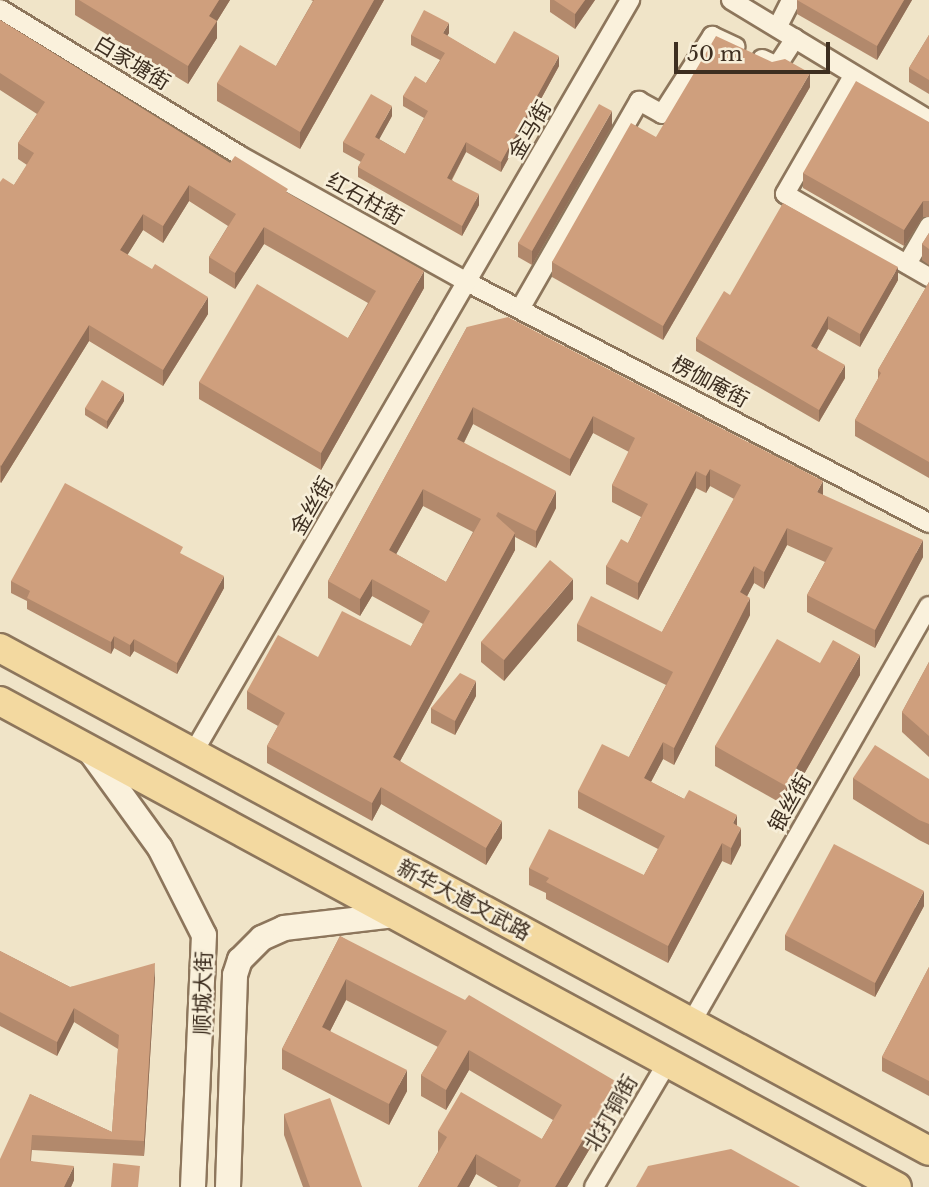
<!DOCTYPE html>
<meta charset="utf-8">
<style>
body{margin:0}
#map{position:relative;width:929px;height:1187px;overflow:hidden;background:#f0e4c8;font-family:"Libre Baskerville","Noto Sans SC",serif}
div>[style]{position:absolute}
.roads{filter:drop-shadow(2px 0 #8d765c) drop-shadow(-2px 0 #8d765c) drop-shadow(0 2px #8d765c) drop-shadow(0 -2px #8d765c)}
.street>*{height:18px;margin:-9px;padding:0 9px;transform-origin:9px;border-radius:9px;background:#faf1dc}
.secondary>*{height:24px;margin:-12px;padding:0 12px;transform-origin:12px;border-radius:12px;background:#faf1dc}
.primary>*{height:28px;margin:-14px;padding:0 14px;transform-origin:14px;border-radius:14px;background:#f3d9a0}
.wall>*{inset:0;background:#b2896c}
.shaded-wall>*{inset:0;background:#916f58}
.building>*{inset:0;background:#cf9f7d}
span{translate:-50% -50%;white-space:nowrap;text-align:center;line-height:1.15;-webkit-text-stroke:5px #f7eed8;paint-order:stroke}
.street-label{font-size:21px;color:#3d2e20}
.scale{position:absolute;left:674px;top:42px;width:156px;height:32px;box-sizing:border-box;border:4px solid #3d2e20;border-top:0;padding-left:9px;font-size:21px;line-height:24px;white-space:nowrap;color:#3d2e20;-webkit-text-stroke:5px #f7eed8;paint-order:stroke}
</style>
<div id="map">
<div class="roads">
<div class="street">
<div style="left:731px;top:0;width:232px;rotate:31.2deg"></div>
<div style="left:0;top:9px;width:280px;rotate:31.4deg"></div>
<div style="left:239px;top:155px;width:263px;rotate:29.1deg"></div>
<div style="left:469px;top:283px;width:519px;rotate:27.55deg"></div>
<div style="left:778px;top:26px;width:29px;rotate:-63deg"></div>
<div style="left:762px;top:59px;width:17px;rotate:25deg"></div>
<div style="left:777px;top:66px;width:33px;rotate:-57deg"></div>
<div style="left:853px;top:76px;width:136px;rotate:120deg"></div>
<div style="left:785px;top:194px;width:166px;rotate:30deg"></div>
<div style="left:907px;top:264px;width:44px;rotate:-59.9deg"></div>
<div style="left:520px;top:309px;width:240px;rotate:-60.2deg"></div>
<div style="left:639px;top:101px;width:26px;rotate:29deg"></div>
<div style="left:662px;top:114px;width:93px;rotate:-57.3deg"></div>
<div style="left:712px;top:36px;width:26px;rotate:25deg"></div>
<div style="left:193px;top:753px;width:871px;rotate:-59.87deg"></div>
<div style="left:691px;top:1023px;width:480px;rotate:-60.3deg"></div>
<div style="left:594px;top:1187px;width:144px;rotate:-59.5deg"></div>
</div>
<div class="secondary">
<div style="left:89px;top:750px;width:121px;rotate:54.1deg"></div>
<div style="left:160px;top:848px;width:97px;rotate:63.2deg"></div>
<div style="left:204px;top:935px;width:252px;rotate:92.5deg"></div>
<div style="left:228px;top:1187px;width:212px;rotate:-88.1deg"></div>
<div style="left:235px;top:975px;width:16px;rotate:-72deg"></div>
<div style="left:240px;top:960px;width:31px;rotate:-45deg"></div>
<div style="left:262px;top:938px;width:24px;rotate:-24deg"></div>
<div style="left:284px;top:928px;width:111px;rotate:-6.7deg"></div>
</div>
<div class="primary">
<div style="left:0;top:648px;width:1056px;rotate:28.43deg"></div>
<div style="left:0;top:701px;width:1020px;rotate:28.45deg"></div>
</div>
</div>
<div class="wall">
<div style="clip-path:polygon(75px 0,230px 0,217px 21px,217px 38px,188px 84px,75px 15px)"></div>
<div style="clip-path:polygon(311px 0,384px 0,300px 149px,217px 101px,217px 83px,276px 66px,313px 1px)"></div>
<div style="clip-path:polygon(550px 0,595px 0,575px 29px,550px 12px)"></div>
<div style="clip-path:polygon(797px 0,912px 0,877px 60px,797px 14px)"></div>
<div style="clip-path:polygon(0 20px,230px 163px,288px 193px,424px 288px,321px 470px,199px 399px,199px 382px,348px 338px,368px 303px,264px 244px,235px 289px,209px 273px,209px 257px,228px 226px,189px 201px,163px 243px,143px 230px,127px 255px,208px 314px,163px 386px,89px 341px,1px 483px,0 482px,0 182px,14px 185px,27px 165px,18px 159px,18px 143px,37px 114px,0 90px)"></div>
<div style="clip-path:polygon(449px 33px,447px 36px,495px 64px,559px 66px,501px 172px,466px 152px,452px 180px,479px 205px,462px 236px,358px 177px,358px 167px,361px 162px,343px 152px,343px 142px,392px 116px,379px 139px,405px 154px,424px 118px,403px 106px,403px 96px,426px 83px,440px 60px,411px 45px,411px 35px)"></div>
<div style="clip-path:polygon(929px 35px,929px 94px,909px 82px,909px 68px)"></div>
<div style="clip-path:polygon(810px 87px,663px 340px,552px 277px,552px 262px,656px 137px)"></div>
<div style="clip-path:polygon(929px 122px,929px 217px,923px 217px,904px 246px,803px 188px,803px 173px)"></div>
<div style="clip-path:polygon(612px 126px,532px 265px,518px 257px,518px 243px)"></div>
<div style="clip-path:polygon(929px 233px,929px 265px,922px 260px,922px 244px)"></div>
<div style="clip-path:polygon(898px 280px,860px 347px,828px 329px,817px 349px,845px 378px,819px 422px,696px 351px,696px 338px,730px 295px)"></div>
<div style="clip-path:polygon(929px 282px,929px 478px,855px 436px,855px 420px,878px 379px,878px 370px)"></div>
<div style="clip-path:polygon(evenodd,467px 327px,823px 495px,923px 557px,875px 648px,807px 612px,807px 595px,825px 562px,787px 545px,764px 589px,754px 583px,747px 596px,750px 615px,674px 765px,663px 759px,651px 782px,737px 826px,741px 845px,731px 865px,722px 861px,668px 963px,546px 899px,546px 893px,529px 885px,529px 868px,644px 875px,658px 849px,578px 808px,578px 791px,629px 757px,666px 685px,577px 641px,577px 624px,662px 632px,734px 499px,710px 486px,706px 493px,696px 488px,638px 600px,606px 584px,606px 566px,628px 543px,641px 517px,612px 502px,612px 485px,629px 452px,593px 433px,570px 476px,473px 424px,464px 443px,556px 508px,536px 548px,515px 537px,515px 550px,400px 761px,502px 838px,486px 865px,381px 804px,372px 821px,267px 763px,267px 746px,278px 726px,247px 709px,247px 691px,318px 657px,411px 646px,423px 624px,372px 596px,360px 616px,328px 598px,328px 581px,467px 327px,423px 506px,473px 532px,446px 582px,396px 554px,423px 506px)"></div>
<div style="clip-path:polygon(124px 401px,107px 429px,85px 415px,85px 408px)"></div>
<div style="clip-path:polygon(183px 555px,224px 588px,177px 674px,134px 651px,130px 657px,114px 648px,111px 654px,27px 609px,27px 601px,11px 593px,11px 581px)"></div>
<div style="clip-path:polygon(573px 599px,504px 681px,481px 662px,481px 642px)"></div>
<div style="clip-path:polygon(929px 662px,929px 757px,902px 732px,902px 712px)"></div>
<div style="clip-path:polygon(820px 663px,860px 675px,786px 806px,715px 766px,715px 746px)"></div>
<div style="clip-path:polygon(476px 696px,455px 735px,431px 723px,431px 708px)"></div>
<div style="clip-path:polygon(853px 778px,929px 779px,929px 845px,919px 840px,853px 799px)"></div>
<div style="clip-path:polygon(924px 906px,875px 997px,785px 950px,785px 935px)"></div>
<div style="clip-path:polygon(340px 936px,617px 1103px,567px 1187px,498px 1187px,476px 1174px,469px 1187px,418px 1187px,438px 1152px,438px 1131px,542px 1139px,553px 1120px,469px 1070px,446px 1110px,421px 1096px,421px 1075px,438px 1047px,346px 1000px,330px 1031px,407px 1091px,389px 1125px,282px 1069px,282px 1049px)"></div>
<div style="clip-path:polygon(0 951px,70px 987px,155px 977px,144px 1156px,32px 1150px,31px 1161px,74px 1180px,71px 1187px,0 1187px,30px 1094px,112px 1132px,118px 1049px,74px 1022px,57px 1056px,0 1026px)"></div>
<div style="clip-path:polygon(929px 967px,929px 1096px,882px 1071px,882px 1057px)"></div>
<div style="clip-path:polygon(284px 1114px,362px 1187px,303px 1187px,284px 1135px)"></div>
</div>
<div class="shaded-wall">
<div style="clip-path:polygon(219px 0,230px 0,217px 21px,217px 38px,188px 84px,188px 66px,209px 16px)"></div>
<div style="clip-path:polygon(374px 0,384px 0,300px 149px,300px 132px)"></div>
<div style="clip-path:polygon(585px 0,595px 0,575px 29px,575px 14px)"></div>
<div style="clip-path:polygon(904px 0,912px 0,877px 60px,877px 46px)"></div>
<div style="clip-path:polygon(449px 23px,449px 33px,443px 43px,443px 33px)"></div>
<div style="clip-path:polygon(559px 56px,559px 66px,501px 172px,501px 162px)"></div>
<div style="clip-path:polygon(810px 73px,810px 87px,663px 340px,663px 326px)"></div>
<div style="clip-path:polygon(392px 106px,392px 116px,375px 147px,375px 137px)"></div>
<div style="clip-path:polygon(612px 111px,612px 126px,532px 265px,532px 251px)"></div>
<div style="clip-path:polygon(466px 142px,466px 152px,447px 188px,447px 178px)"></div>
<div style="clip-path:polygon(189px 185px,189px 201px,163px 243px,163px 226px)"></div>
<div style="clip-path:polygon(479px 194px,479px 205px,462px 236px,462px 226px)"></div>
<div style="clip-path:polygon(923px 201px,923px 217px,904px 246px,904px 230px)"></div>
<div style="clip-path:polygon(143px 214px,143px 230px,120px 267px,120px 250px)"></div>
<div style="clip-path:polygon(264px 227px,264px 244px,235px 289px,235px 273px)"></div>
<div style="clip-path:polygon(898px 267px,898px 280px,860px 347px,860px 334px)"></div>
<div style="clip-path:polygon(424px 271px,424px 288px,321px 470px,321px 453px)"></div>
<div style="clip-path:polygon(208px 297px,208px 314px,163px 386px,163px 370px)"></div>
<div style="clip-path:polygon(828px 316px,828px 329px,811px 359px,811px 346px)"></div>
<div style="clip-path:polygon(89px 325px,89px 341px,1px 483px,1px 466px)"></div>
<div style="clip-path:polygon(845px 365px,845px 378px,819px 422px,819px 410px)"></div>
<div style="clip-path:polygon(124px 393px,124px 401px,107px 429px,107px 421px)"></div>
<div style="clip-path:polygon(473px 407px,473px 424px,457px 456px,457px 439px)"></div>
<div style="clip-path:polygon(593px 416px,593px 433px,570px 476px,570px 459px)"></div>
<div style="clip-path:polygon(710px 469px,710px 486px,706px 493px,706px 476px)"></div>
<div style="clip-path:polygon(696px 471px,696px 488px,638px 600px,638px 583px)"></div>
<div style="clip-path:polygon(823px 481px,823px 498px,817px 492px)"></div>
<div style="clip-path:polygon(423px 489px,423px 506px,389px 567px,389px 550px)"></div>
<div style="clip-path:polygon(556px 491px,556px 508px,536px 548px,536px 531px)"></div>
<div style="clip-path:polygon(787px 528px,787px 545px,764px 589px,764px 572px)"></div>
<div style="clip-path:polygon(515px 533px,515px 550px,393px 774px,393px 757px)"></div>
<div style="clip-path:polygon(923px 540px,923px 557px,875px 648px,875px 630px)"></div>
<div style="clip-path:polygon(754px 566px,754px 583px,740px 610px,740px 592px)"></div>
<div style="clip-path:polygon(224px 576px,224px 588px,177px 674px,177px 663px)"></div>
<div style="clip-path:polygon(372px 579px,372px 596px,360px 616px,360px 599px)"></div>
<div style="clip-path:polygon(573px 579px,573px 599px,504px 681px,504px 660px)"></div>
<div style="clip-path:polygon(750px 598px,750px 615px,674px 765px,674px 748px)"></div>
<div style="clip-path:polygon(114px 636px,114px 648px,111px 654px,111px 642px)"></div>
<div style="clip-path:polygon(134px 639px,134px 651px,130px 657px,130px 645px)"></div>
<div style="clip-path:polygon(860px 655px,860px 675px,786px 806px,786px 786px)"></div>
<div style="clip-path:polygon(476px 681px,476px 696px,455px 735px,455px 721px)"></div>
<div style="clip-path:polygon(663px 742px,663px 759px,644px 795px,644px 778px)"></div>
<div style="clip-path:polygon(381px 787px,381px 804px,372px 821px,372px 803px)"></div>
<div style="clip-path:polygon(737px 815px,737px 832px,733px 823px)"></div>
<div style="clip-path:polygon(502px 821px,502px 838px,486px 865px,486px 848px)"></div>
<div style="clip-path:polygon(741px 828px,741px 845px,731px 865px,731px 848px)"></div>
<div style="clip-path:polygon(722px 843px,722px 861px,668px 963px,668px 946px)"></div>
<div style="clip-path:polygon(924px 891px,924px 906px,875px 997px,875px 983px)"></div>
<div style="clip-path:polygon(155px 963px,155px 977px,144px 1156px,144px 1141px)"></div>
<div style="clip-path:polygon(346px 979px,346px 1000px,322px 1047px,322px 1027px)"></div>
<div style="clip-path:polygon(74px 1008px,74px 1022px,57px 1056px,57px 1042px)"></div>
<div style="clip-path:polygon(469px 1050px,469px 1070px,446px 1110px,446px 1090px)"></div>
<div style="clip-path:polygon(407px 1070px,407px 1091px,389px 1125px,389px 1104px)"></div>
<div style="clip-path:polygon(617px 1082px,617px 1103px,567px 1187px,555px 1187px)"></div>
<div style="clip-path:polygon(476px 1154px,476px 1174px,469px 1187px,457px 1187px)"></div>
<div style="clip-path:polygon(74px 1166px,74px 1180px,71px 1187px,64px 1187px)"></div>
</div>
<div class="building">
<div style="clip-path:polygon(79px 0,219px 0,209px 16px,217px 21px,188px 66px)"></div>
<div style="clip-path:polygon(314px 0,374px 0,300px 132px,217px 83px,240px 45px,276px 66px)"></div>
<div style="clip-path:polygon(554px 0,585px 0,575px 14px)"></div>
<div style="clip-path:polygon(797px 0,904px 0,877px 46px)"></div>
<div style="clip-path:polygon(424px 10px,449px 23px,443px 33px,495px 64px,514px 31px,559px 56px,501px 162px,466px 142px,447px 178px,479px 194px,462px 226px,358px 167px,365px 154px,343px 142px,371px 94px,392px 106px,375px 137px,405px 154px,428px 111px,403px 96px,415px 76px,426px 83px,445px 53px,411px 35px)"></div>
<div style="clip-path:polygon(0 20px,230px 163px,235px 156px,288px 189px,286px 192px,424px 271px,321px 453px,199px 382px,257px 284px,348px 338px,376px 291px,264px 227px,235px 273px,209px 257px,236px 214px,189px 185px,163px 226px,143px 214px,120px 250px,152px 269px,155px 264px,208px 297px,163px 370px,89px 325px,1px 466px,0 465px,0 182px,3px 178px,14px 185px,34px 153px,18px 143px,45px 102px,0 73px)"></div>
<div style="clip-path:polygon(929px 35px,929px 80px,909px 68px)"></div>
<div style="clip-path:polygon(716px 36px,772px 62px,785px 59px,810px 73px,663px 326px,552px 262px,631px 123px,656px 137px)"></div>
<div style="clip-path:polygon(856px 81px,929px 122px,929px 201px,923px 201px,904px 230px,803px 173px)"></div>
<div style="clip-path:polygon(599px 104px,612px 111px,532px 251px,518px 243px)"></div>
<div style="clip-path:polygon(783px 203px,898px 267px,860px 334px,828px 316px,811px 346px,845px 365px,819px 410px,696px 338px,724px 291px,730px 295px)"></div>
<div style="clip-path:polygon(929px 233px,929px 249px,922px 244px)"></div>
<div style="clip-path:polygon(929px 282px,929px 462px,855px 420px,881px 373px,878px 370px)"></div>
<div style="clip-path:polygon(evenodd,508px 317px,823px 481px,817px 492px,923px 540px,875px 630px,807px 595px,833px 548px,787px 528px,764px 572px,754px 566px,740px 592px,750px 598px,674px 748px,663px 742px,644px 778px,684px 799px,689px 790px,737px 815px,733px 823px,741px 828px,731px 848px,722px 843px,668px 946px,546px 882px,549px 878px,529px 868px,549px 829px,644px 875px,665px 836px,578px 791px,602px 744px,629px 757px,673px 672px,577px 624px,591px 596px,662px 632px,741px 485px,710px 469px,706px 476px,696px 471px,638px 583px,606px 566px,621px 539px,628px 543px,648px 504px,612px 485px,635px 438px,593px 416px,570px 459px,473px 407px,457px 439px,556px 491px,536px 531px,498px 512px,496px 516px,515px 533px,393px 757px,502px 821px,486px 848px,381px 787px,372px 803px,267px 746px,285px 713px,247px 691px,278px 635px,318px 657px,342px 611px,411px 646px,430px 611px,372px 579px,360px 599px,328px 581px,467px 327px,508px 317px,423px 489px,481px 519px,446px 582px,389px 550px,423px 489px)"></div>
<div style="clip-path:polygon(102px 380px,124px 393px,107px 421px,85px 408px)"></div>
<div style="clip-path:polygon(65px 483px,183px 547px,180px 553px,224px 576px,177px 663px,134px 639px,130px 645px,114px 636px,111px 642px,27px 598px,30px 591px,11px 581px)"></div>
<div style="clip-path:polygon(550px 560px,573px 579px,504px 660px,481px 642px)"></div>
<div style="clip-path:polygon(777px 639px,820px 663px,833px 640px,860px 655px,786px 786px,715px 746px)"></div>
<div style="clip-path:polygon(929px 662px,929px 736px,902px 712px)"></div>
<div style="clip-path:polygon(460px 673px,476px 681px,455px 721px,431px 708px)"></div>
<div style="clip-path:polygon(875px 745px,929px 779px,929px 824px,919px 820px,853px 778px)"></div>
<div style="clip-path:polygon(834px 844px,924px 891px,875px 983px,785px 935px)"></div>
<div style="clip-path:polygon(340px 936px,465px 1000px,469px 995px,617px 1082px,555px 1187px,518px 1187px,521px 1180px,476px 1154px,457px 1187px,418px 1187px,447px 1137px,438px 1131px,461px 1092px,542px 1139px,562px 1105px,469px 1050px,446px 1090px,421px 1075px,447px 1031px,346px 979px,322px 1027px,407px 1070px,389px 1104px,282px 1049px)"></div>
<div style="clip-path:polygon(0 951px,70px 987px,155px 963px,144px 1141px,32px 1135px,30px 1161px,74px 1166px,64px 1187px,0 1187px,0 1159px,30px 1094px,112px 1132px,119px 1035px,74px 1008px,57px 1042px,0 1012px)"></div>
<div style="clip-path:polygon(929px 967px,929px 1081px,882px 1057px)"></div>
<div style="clip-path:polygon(330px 1098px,362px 1187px,310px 1187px,284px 1114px)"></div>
<div style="clip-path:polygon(731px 1149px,800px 1187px,636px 1187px,648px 1166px)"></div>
<div style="clip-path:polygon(113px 1163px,140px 1166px,138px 1187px,111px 1187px)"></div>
</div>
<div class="street-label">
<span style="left:132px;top:63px;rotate:31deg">白家塘街</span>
<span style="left:530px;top:130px;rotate:-60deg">金马街</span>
<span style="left:365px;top:199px;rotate:29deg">红石柱街</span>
<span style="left:710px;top:382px;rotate:28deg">楞伽庵街</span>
<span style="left:312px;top:506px;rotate:-60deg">金丝街</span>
<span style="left:790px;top:803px;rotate:-60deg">银丝街</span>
<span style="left:464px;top:900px;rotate:28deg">新华大道文武路</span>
<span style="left:203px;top:993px;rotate:-88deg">顺城大街</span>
<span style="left:611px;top:1113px;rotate:-60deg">北打铜街</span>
</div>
<div class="scale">50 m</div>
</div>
